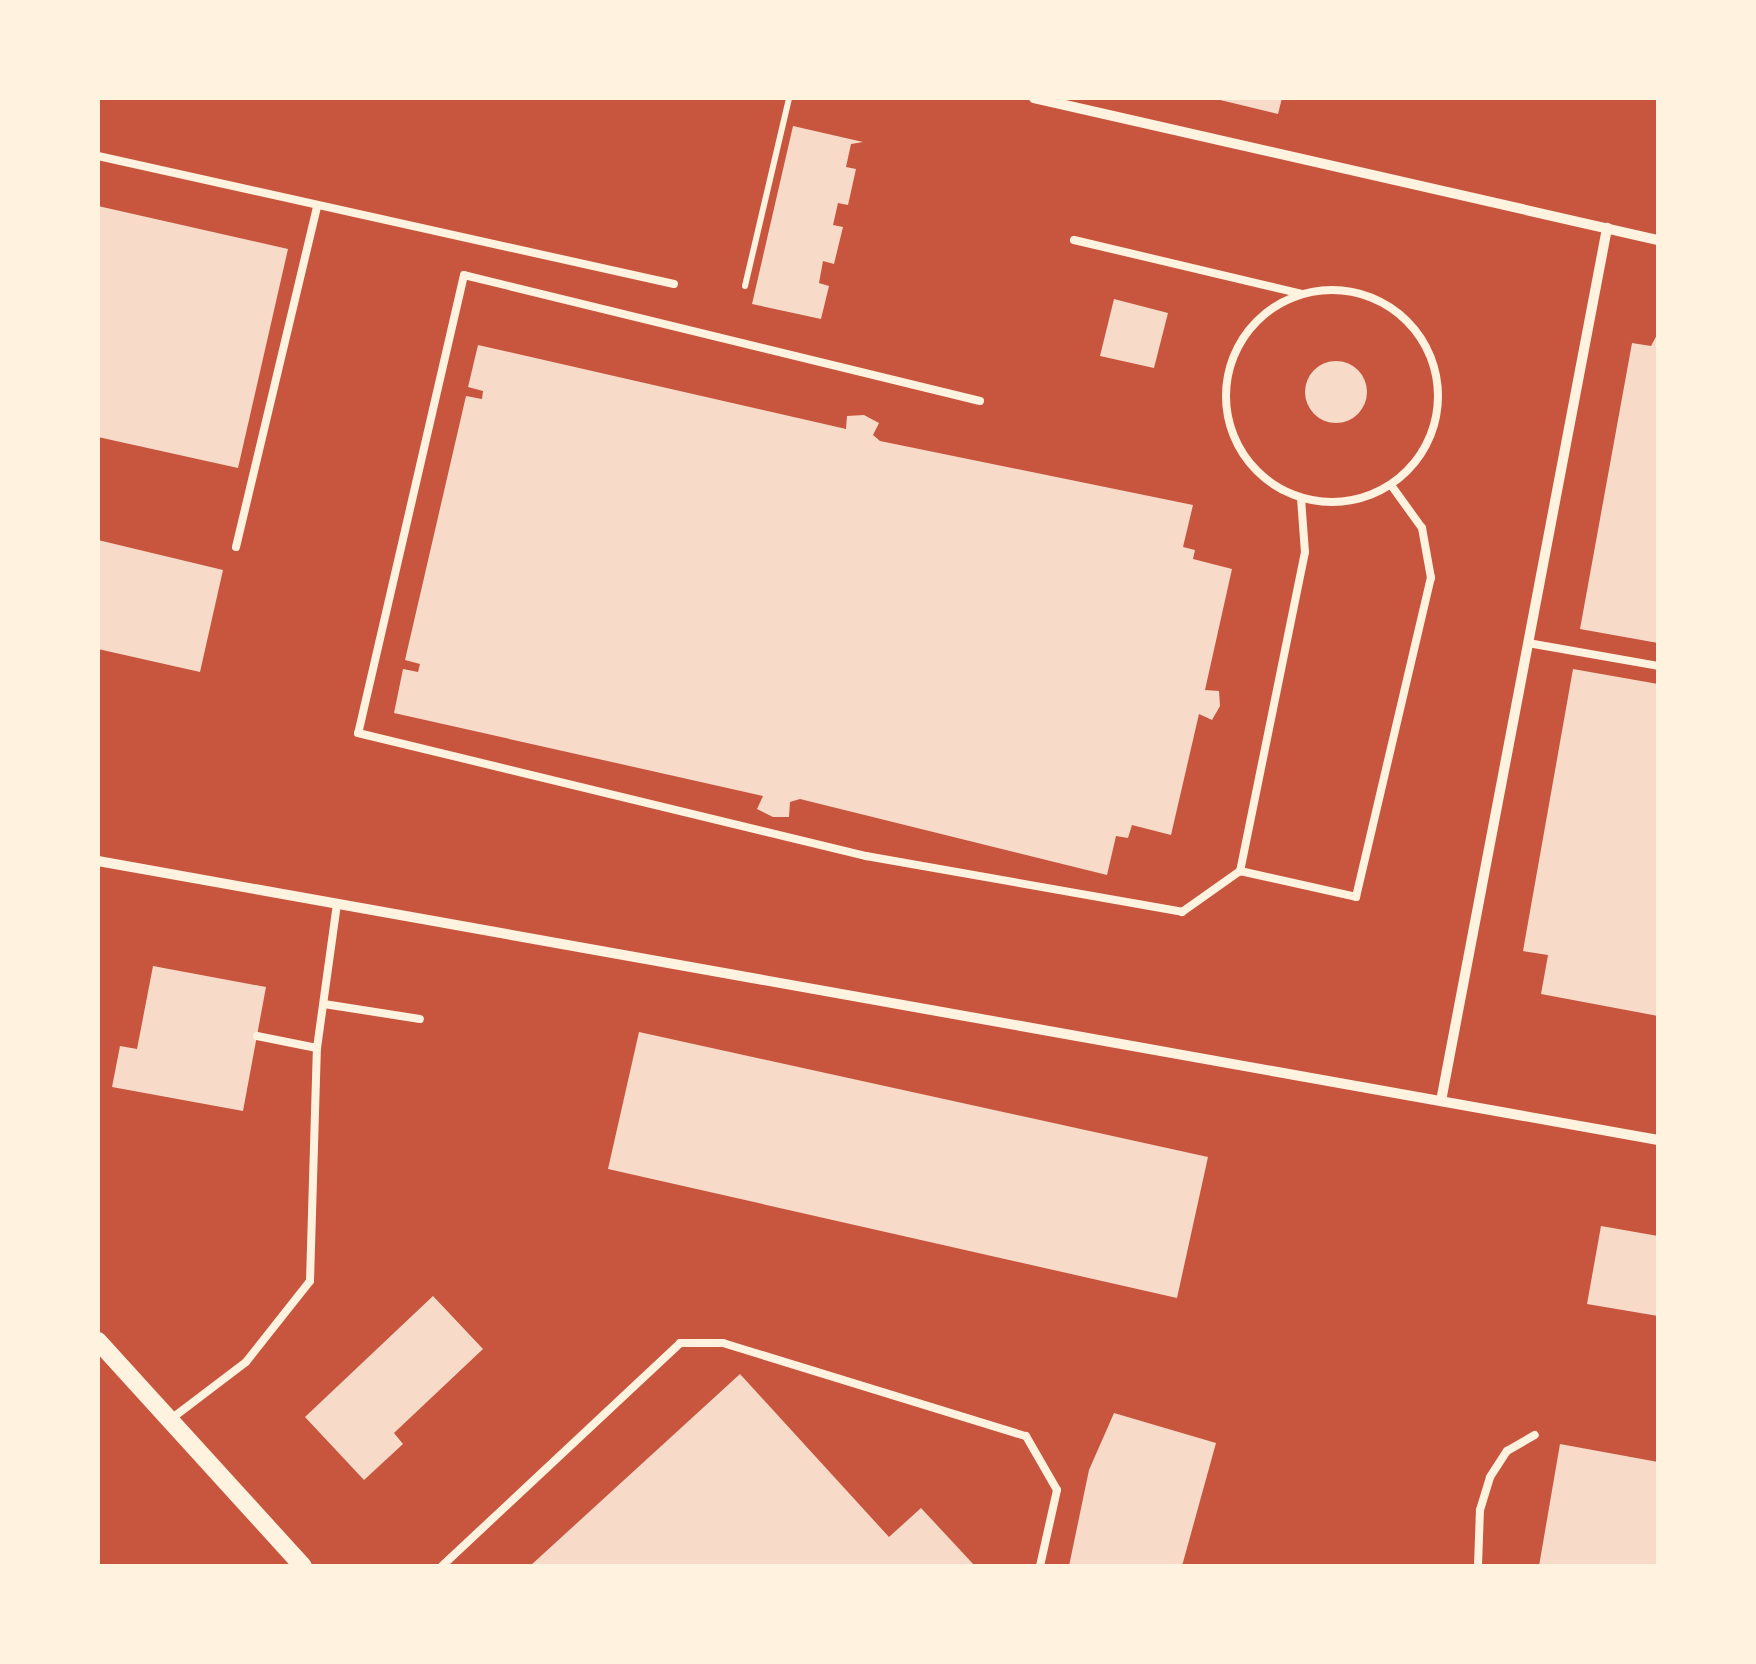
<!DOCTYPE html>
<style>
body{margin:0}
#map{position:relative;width:1756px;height:1664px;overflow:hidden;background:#c8553d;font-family:Figtree,sans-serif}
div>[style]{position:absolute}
.building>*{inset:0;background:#f7dbc8}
.round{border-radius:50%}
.path>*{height:6px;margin:-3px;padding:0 3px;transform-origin:3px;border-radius:3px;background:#fff3e0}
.service>*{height:8px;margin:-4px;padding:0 4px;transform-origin:4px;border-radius:4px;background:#fff3e0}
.service>.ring{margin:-4px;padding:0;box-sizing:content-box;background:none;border:8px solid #fff3e0;border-radius:50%}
.minor>*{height:10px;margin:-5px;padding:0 5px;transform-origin:5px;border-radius:5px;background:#fff3e0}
.tertiary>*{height:18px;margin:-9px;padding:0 9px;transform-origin:9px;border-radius:9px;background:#fff3e0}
span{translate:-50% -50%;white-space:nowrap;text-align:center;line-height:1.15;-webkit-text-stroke:10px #fff3e0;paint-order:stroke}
.frame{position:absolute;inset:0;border:100px solid #fff3e0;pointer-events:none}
</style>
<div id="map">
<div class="building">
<div style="clip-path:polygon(1212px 98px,1282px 98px,1278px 114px)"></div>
<div style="clip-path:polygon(793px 126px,863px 142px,851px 144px,846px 167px,856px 169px,848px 205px,838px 203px,833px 225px,843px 227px,834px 264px,823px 261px,819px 283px,829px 286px,821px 319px,752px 304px)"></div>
<div style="clip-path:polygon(98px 206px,288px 249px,238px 468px,98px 437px)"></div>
<div style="clip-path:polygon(1114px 299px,1168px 313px,1154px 368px,1100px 356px)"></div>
<div style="clip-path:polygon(1658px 333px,1658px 643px,1580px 629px,1632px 343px,1651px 346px)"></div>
<div style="clip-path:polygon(478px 345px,846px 429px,847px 416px,864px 415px,879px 423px,873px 435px,880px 441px,1193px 505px,1183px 547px,1195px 550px,1193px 559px,1232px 569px,1205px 690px,1219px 691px,1220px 706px,1212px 720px,1199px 714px,1171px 835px,1132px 825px,1128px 838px,1116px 836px,1107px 875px,800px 799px,790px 802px,789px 817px,773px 817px,757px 809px,763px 796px,394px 713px,403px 669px,418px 672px,420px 664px,405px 660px,466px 396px,482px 399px,483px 391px,468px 387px)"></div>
<div class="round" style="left:1305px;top:361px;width:62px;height:62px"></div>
<div style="clip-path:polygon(98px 540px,223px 570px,200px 672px,98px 649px)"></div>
<div style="clip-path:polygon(1573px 669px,1658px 684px,1658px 1016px,1541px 994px,1548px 955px,1523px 951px)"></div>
<div style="clip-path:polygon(153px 966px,266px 987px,243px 1111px,112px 1087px,120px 1046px,137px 1049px)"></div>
<div style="clip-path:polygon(639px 1032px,1208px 1157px,1177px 1298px,608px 1169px)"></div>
<div style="clip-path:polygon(1601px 1226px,1658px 1236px,1658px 1316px,1587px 1304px)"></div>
<div style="clip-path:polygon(433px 1296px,483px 1349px,394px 1433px,403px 1444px,364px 1480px,305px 1417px)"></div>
<div style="clip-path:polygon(740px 1374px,889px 1537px,921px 1508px,975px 1566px,530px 1566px)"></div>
<div style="clip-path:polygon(1114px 1413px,1216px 1443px,1182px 1566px,1069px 1566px,1089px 1470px)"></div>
<div style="clip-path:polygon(1560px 1444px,1658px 1462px,1658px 1566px,1539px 1566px)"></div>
</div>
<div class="path">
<div style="left:745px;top:286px;width:193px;rotate:-76.8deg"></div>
</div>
<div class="service">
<div style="left:98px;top:156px;width:590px;rotate:12.53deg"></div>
<div style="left:1074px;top:240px;width:234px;rotate:13.3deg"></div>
<div class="ring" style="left:1226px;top:290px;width:204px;height:204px"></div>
<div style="left:980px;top:401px;width:531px;rotate:-166.28deg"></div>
<div style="left:464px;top:275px;width:470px;rotate:103deg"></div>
<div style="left:358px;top:733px;width:523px;rotate:13.61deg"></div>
<div style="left:866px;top:856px;width:321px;rotate:10deg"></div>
<div style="left:1182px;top:912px;width:71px;rotate:-35.3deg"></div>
<div style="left:1301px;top:498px;width:54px;rotate:85.8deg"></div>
<div style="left:1305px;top:552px;width:326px;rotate:101.5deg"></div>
<div style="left:1240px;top:871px;width:119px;rotate:12.6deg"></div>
<div style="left:1356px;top:897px;width:328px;rotate:-76.8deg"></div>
<div style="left:1431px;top:578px;width:51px;rotate:-100.2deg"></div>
<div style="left:1422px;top:528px;width:53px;rotate:-125.8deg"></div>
<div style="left:236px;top:547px;width:350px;rotate:-76.6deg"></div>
<div style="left:1528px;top:643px;width:132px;rotate:10deg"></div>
<div style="left:324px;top:1004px;width:97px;rotate:8.9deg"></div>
<div style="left:257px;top:1036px;width:61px;rotate:11.3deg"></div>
<div style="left:171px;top:1419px;width:94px;rotate:-37.2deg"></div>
<div style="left:246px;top:1362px;width:103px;rotate:-51.7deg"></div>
<div style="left:310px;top:1281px;width:233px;rotate:-88.3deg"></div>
<div style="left:317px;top:1048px;width:145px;rotate:-82.1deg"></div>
<div style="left:442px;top:1566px;width:326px;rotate:-43.1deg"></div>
<div style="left:680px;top:1343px;width:43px"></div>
<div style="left:723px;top:1343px;width:317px;rotate:17.1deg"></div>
<div style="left:1026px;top:1436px;width:62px;rotate:60.1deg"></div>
<div style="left:1057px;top:1490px;width:78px;rotate:102.6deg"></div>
<div style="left:1478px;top:1566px;width:56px;rotate:-88deg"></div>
<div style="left:1480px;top:1510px;width:34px;rotate:-73deg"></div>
<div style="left:1490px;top:1477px;width:31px;rotate:-57deg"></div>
<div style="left:1507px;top:1451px;width:32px;rotate:-30deg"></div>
</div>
<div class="minor">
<div style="left:1034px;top:98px;width:640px;rotate:12.82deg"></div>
<div style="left:98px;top:861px;width:1585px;rotate:10.14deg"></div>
<div style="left:1441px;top:1101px;width:889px;rotate:-79.23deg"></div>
</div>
<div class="tertiary">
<div style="left:98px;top:1341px;width:304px;rotate:47.7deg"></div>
</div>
<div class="frame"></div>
</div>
